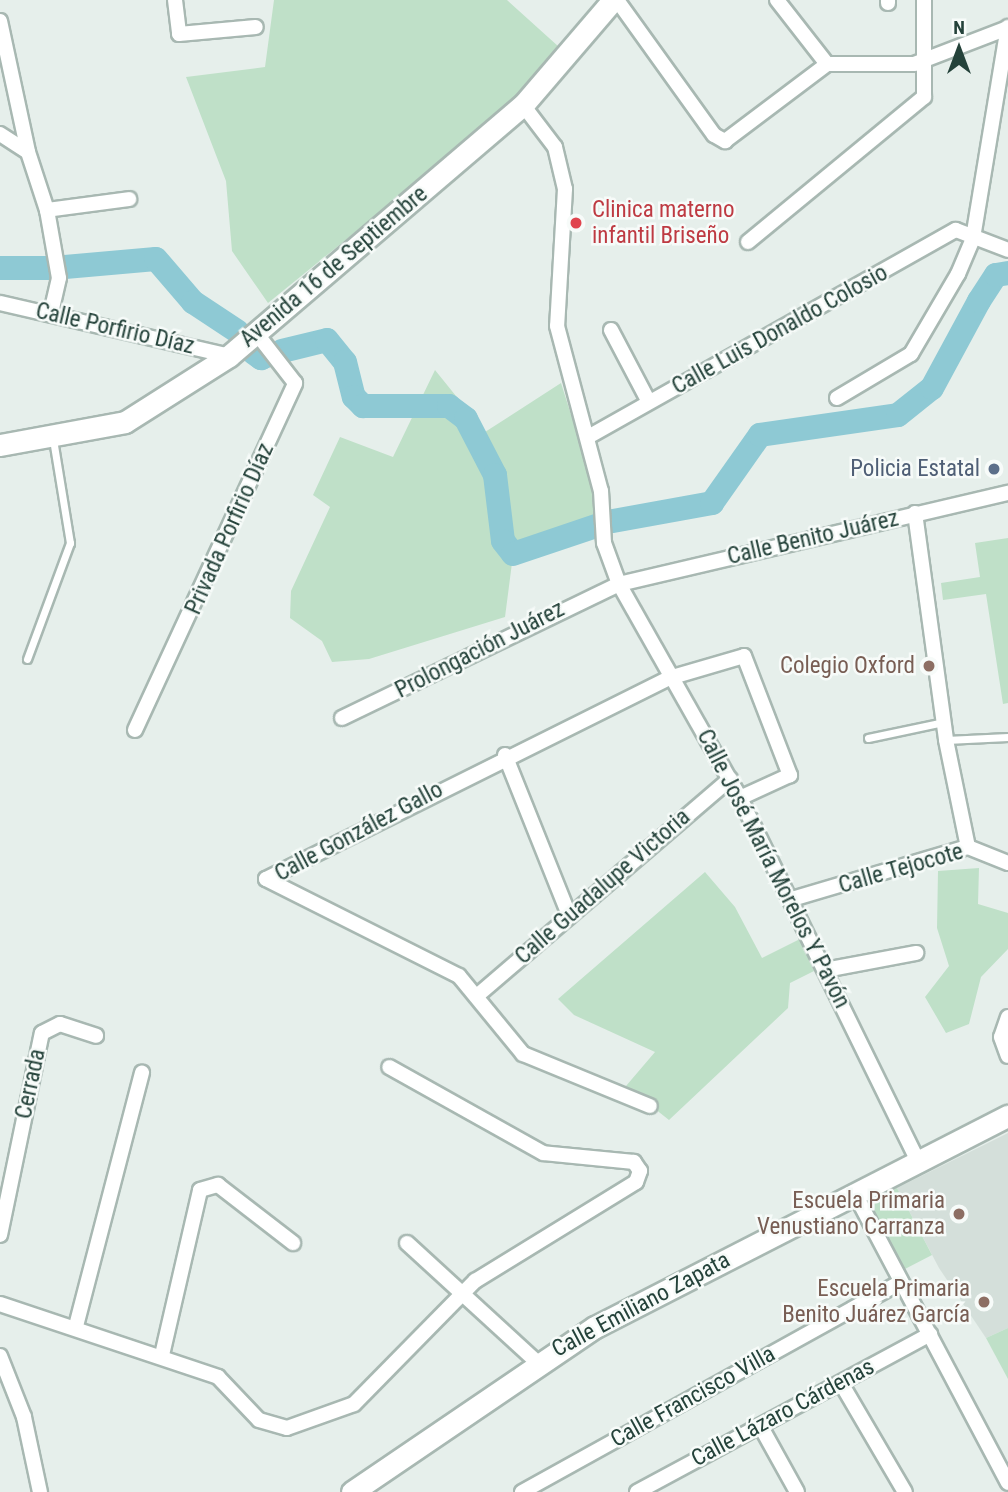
<!DOCTYPE html>
<meta charset="utf-8">
<style>
body{margin:0}
#map{position:relative;width:1008px;height:1492px;overflow:hidden;background:#e6efeb;font-family:"Roboto Condensed",sans-serif}
div>[style]{position:absolute}
.built>*{inset:0;background:#d4dfda}
.green>*{inset:0;background:#bfe0c8}
.river>*{height:24px;margin:-12px;padding:0 12px;transform-origin:12px;border-radius:12px;background:#8ec9d4}
.roads{filter:drop-shadow(2px 0 #a8b8b2) drop-shadow(-2px 0 #a8b8b2) drop-shadow(0 2px #a8b8b2) drop-shadow(0 -2px #a8b8b2)}
.lane>*{height:7px;margin:-3.5px;padding:0 3.5px;transform-origin:3.5px;border-radius:3.5px;background:#fff}
.street>*{height:14px;margin:-7px;padding:0 7px;transform-origin:7px;border-radius:7px;background:#fff}
.secondary>*{height:21px;margin:-10.5px;padding:0 10.5px;transform-origin:10.5px;border-radius:10.5px;background:#fff}
.dots>*{width:19px;height:19px;translate:-50% -50%;box-sizing:border-box;border:4px solid #f7fbf9;border-radius:50%}
span{translate:-50% -50%;white-space:nowrap;text-align:center;line-height:1.15;-webkit-text-stroke:5px #f7fbf9;paint-order:stroke}
.health-label{font-size:23px;color:#be3a42}
.left{translate:0 -50%;text-align:left}
.street-label{font-size:23px;color:#24423a}
.service-label{font-size:23px;color:#4e5e75}
.right{translate:-100% -50%;text-align:right}
.education-label{font-size:23px;color:#785e54}
.north{position:absolute;left:924px;top:14px;width:70px;height:70px;-webkit-text-stroke:5px #f7fbf9;paint-order:stroke;rotate:0deg;font-size:19px;font-weight:700;line-height:28px;text-align:center;color:#24423a}
.north::after{content:'';display:block;margin:auto;width:24px;height:32px;background:#24423a;clip-path:polygon(50% 0,100% 100%,50% 72%,0 100%)}
</style>
<div id="map">
<div class="built">
<div style="clip-path:polygon(1008px 1133px,1008px 1328px,986px 1338px,939px 1268px,897px 1188px)"></div>
</div>
<div class="green">
<div style="clip-path:polygon(274px 0,507px 0,559px 47px,519px 99px,268px 303px,232px 251px,226px 181px,186px 77px,265px 67px)"></div>
<div style="clip-path:polygon(435px 370px,485px 432px,561px 383px,593px 484px,597px 534px,512px 563px,505px 617px,369px 659px,332px 662px,322px 641px,290px 618px,291px 591px,330px 507px,313px 495px,340px 437px,393px 457px)"></div>
<div style="clip-path:polygon(1008px 538px,1008px 703px,1003px 704px,986px 594px,943px 600px,941px 583px,980px 577px,975px 543px)"></div>
<div style="clip-path:polygon(979px 868px,978px 904px,1008px 913px,1008px 949px,981px 977px,969px 1024px,946px 1033px,925px 997px,949px 966px,937px 928px,938px 871px)"></div>
<div style="clip-path:polygon(705px 872px,735px 907px,762px 958px,800px 939px,814px 971px,790px 983px,788px 1008px,669px 1120px,626px 1086px,655px 1052px,574px 1015px,558px 999px)"></div>
<div style="clip-path:polygon(897px 1188px,932px 1255px,903px 1270px,868px 1202px)"></div>
<div style="clip-path:polygon(1008px 1328px,1008px 1379px,986px 1338px)"></div>
</div>
<div class="river">
<div style="left:65px;top:267px;width:91px;rotate:-5deg"></div>
<div style="left:156px;top:259px;width:57px;rotate:49.3deg"></div>
<div style="left:193px;top:302px;width:53px;rotate:33.4deg"></div>
<div style="left:0;top:268px;width:54px"></div>
<div style="left:282px;top:351px;width:46px;rotate:-13.7deg"></div>
<div style="left:327px;top:340px;width:28px;rotate:51deg"></div>
<div style="left:345px;top:362px;width:36px;rotate:76deg"></div>
<div style="left:354px;top:397px;width:13px;rotate:45deg"></div>
<div style="left:363px;top:406px;width:86px"></div>
<div style="left:449px;top:406px;width:21px;rotate:37deg"></div>
<div style="left:466px;top:419px;width:63px;rotate:62.6deg"></div>
<div style="left:495px;top:475px;width:66px;rotate:83.1deg"></div>
<div style="left:503px;top:541px;width:16px;rotate:52deg"></div>
<div style="left:513px;top:554px;width:88px;rotate:-18.6deg"></div>
<div style="left:254px;top:353px;width:9px;rotate:36deg"></div>
<div style="left:261px;top:358px;width:11px;rotate:-22deg"></div>
<div style="left:613px;top:521px;width:101px;rotate:-10.3deg"></div>
<div style="left:712px;top:503px;width:83px;rotate:-54.8deg"></div>
<div style="left:760px;top:435px;width:139px;rotate:-8.2deg"></div>
<div style="left:898px;top:415px;width:43px;rotate:-38.5deg"></div>
<div style="left:932px;top:388px;width:99px;rotate:-61.6deg"></div>
<div style="left:979px;top:301px;width:31px;rotate:-57deg"></div>
<div style="left:996px;top:275px;width:12px;rotate:-9deg"></div>
</div>
<div class="roads">
<div class="lane">
<div style="left:27px;top:659px;width:124px;rotate:-69.7deg"></div>
<div style="left:70px;top:543px;width:105px;rotate:-99.3deg"></div>
<div style="left:868px;top:738px;width:78px;rotate:-11.9deg"></div>
<div style="left:946px;top:740px;width:62px;rotate:-2.8deg"></div>
</div>
<div class="street">
<div style="left:175px;top:0;width:34px;rotate:83deg"></div>
<div style="left:179px;top:34px;width:77px;rotate:-5.2deg"></div>
<div style="left:617px;top:0;width:166px;rotate:54.3deg"></div>
<div style="left:714px;top:135px;width:13px;rotate:29deg"></div>
<div style="left:725px;top:141px;width:128px;rotate:-37deg"></div>
<div style="left:827px;top:64px;width:87px"></div>
<div style="left:914px;top:64px;width:101px;rotate:-21deg"></div>
<div style="left:777px;top:0;width:81px;rotate:52deg"></div>
<div style="left:888px;top:0;width:3px;rotate:90deg"></div>
<div style="left:0;top:21px;width:134px;rotate:77.9deg"></div>
<div style="left:523px;top:105px;width:53px;rotate:52.7deg"></div>
<div style="left:555px;top:147px;width:43px;rotate:76.6deg"></div>
<div style="left:565px;top:189px;width:137px;rotate:93.3deg"></div>
<div style="left:557px;top:326px;width:171px;rotate:75.1deg"></div>
<div style="left:601px;top:491px;width:52px;rotate:86.7deg"></div>
<div style="left:604px;top:543px;width:44px;rotate:69.9deg"></div>
<div style="left:619px;top:584px;width:246px;rotate:60.5deg"></div>
<div style="left:740px;top:798px;width:403px;rotate:63.9deg"></div>
<div style="left:0;top:134px;width:33px;rotate:33deg"></div>
<div style="left:28px;top:152px;width:61px;rotate:71.9deg"></div>
<div style="left:47px;top:210px;width:69px;rotate:80deg"></div>
<div style="left:59px;top:278px;width:37px;rotate:103deg"></div>
<div style="left:47px;top:210px;width:83px;rotate:-7.6deg"></div>
<div style="left:748px;top:242px;width:228px;rotate:-39.5deg"></div>
<div style="left:924px;top:97px;width:97px;rotate:-90deg"></div>
<div style="left:0;top:303px;width:235px;rotate:13deg"></div>
<div style="left:611px;top:330px;width:81px;rotate:62.2deg"></div>
<div style="left:837px;top:398px;width:86px;rotate:-30.7deg"></div>
<div style="left:911px;top:354px;width:93px;rotate:-59.6deg"></div>
<div style="left:958px;top:274px;width:39px;rotate:-67deg"></div>
<div style="left:973px;top:238px;width:214px;rotate:-80.6deg"></div>
<div style="left:588px;top:437px;width:422px;rotate:-29.4deg"></div>
<div style="left:956px;top:230px;width:56px;rotate:21deg"></div>
<div style="left:915px;top:513px;width:229px;rotate:82.2deg"></div>
<div style="left:946px;top:740px;width:109px;rotate:78.4deg"></div>
<div style="left:342px;top:718px;width:308px;rotate:-25.8deg"></div>
<div style="left:619px;top:584px;width:400px;rotate:-13.2deg"></div>
<div style="left:135px;top:730px;width:382px;rotate:-65.2deg"></div>
<div style="left:295px;top:383px;width:62px;rotate:-127.8deg"></div>
<div style="left:505px;top:755px;width:172px;rotate:68.2deg"></div>
<div style="left:266px;top:879px;width:450px;rotate:-26.5deg"></div>
<div style="left:669px;top:678px;width:78px;rotate:-16.3deg"></div>
<div style="left:744px;top:656px;width:128px;rotate:68.9deg"></div>
<div style="left:790px;top:775px;width:55px;rotate:155.3deg"></div>
<div style="left:266px;top:879px;width:216px;rotate:26.7deg"></div>
<div style="left:459px;top:976px;width:101px;rotate:50.6deg"></div>
<div style="left:523px;top:1054px;width:137px;rotate:22.3deg"></div>
<div style="left:792px;top:899px;width:184px;rotate:-16.5deg"></div>
<div style="left:968px;top:847px;width:43px;rotate:21.8deg"></div>
<div style="left:825px;top:970px;width:93px;rotate:-10.6deg"></div>
<div style="left:478px;top:995px;width:332px;rotate:-40.6deg"></div>
<div style="left:1008px;top:1017px;width:21px;rotate:109deg"></div>
<div style="left:1001px;top:1037px;width:20px;rotate:70deg"></div>
<div style="left:854px;top:1192px;width:329px;rotate:62.1deg"></div>
<div style="left:0;top:1235px;width:206px;rotate:-78.3deg"></div>
<div style="left:42px;top:1033px;width:20px;rotate:-27deg"></div>
<div style="left:60px;top:1024px;width:38px;rotate:18deg"></div>
<div style="left:407px;top:1243px;width:176px;rotate:42.5deg"></div>
<div style="left:0;top:1304px;width:230px;rotate:18.5deg"></div>
<div style="left:218px;top:1377px;width:59px;rotate:46.4deg"></div>
<div style="left:259px;top:1420px;width:29px;rotate:16deg"></div>
<div style="left:287px;top:1428px;width:71px;rotate:-19.7deg"></div>
<div style="left:354px;top:1404px;width:173px;rotate:-45.5deg"></div>
<div style="left:475px;top:1281px;width:189px;rotate:-31.6deg"></div>
<div style="left:636px;top:1182px;width:12px;rotate:-70deg"></div>
<div style="left:640px;top:1171px;width:11px;rotate:-124deg"></div>
<div style="left:634px;top:1162px;width:91px;rotate:-174.4deg"></div>
<div style="left:543px;top:1153px;width:176px;rotate:-150.8deg"></div>
<div style="left:76px;top:1326px;width:262px;rotate:-75.4deg"></div>
<div style="left:162px;top:1355px;width:169px;rotate:-77deg"></div>
<div style="left:200px;top:1190px;width:19px;rotate:-16deg"></div>
<div style="left:218px;top:1185px;width:95px;rotate:37.7deg"></div>
<div style="left:0;top:1356px;width:66px;rotate:68.5deg"></div>
<div style="left:24px;top:1417px;width:77px;rotate:78deg"></div>
<div style="left:841px;top:1383px;width:126px;rotate:59.6deg"></div>
<div style="left:761px;top:1427px;width:74px;rotate:61deg"></div>
<div style="left:522px;top:1492px;width:433px;rotate:-29deg"></div>
<div style="left:637px;top:1492px;width:333px;rotate:-28.3deg"></div>
</div>
<div class="secondary">
<div style="left:0;top:445px;width:127px;rotate:-10.4deg"></div>
<div style="left:125px;top:422px;width:123px;rotate:-32.4deg"></div>
<div style="left:229px;top:356px;width:387px;rotate:-40.5deg"></div>
<div style="left:523px;top:105px;width:138px;rotate:-49.4deg"></div>
<div style="left:352px;top:1492px;width:294px;rotate:-34.2deg"></div>
<div style="left:595px;top:1327px;width:464px;rotate:-27.1deg"></div>
</div>
</div>
<div class="dots">
<div style="left:576px;top:223px;background:#e0444e"></div>
<div style="left:994px;top:469px;background:#5c6f8a"></div>
<div style="left:929px;top:666px;background:#8d6e63"></div>
<div style="left:959px;top:1214px;background:#8d6e63"></div>
<div style="left:984px;top:1302px;background:#8d6e63"></div>
</div>
<div class="health-label">
<span class="left" style="left:592px;top:223px">Clinica materno<br>infantil Briseño</span>
</div>
<div class="street-label">
<span style="left:334px;top:267px;rotate:-40deg">Avenida 16 de Septiembre</span>
<span style="left:115px;top:329px;rotate:13deg">Calle Porfirio Díaz</span>
<span style="left:780px;top:330px;rotate:-29deg">Calle Luis Donaldo Colosio</span>
<span style="left:230px;top:529px;rotate:-66deg">Privada Porfirio Díaz</span>
<span style="left:813px;top:538px;rotate:-13deg">Calle Benito Juárez</span>
<span style="left:480px;top:650px;rotate:-27deg">Prolongación Juárez</span>
<span style="left:359px;top:832px;rotate:-28deg">Calle González Gallo</span>
<span style="left:773px;top:869px;rotate:63deg">Calle José María Morelos Y Pavón</span>
<span style="left:901px;top:869px;rotate:-16deg">Calle Tejocote</span>
<span style="left:603px;top:887px;rotate:-41deg">Calle Guadalupe Victoria</span>
<span style="left:31px;top:1084px;rotate:-78deg">Cerrada</span>
<span style="left:641px;top:1305px;rotate:-28deg">Calle Emiliano Zapata</span>
<span style="left:693px;top:1397px;rotate:-29deg">Calle Francisco Villa</span>
<span style="left:783px;top:1413px;rotate:-28deg">Calle Lázaro Cárdenas</span>
</div>
<div class="service-label">
<span class="right" style="left:980px;top:469px">Policia Estatal</span>
</div>
<div class="education-label">
<span class="right" style="left:915px;top:666px">Colegio Oxford</span>
<span class="right" style="left:945px;top:1214px">Escuela Primaria<br>Venustiano Carranza</span>
<span class="right" style="left:970px;top:1302px">Escuela Primaria<br>Benito Juárez García</span>
</div>
<div class="north">N</div>
</div>
